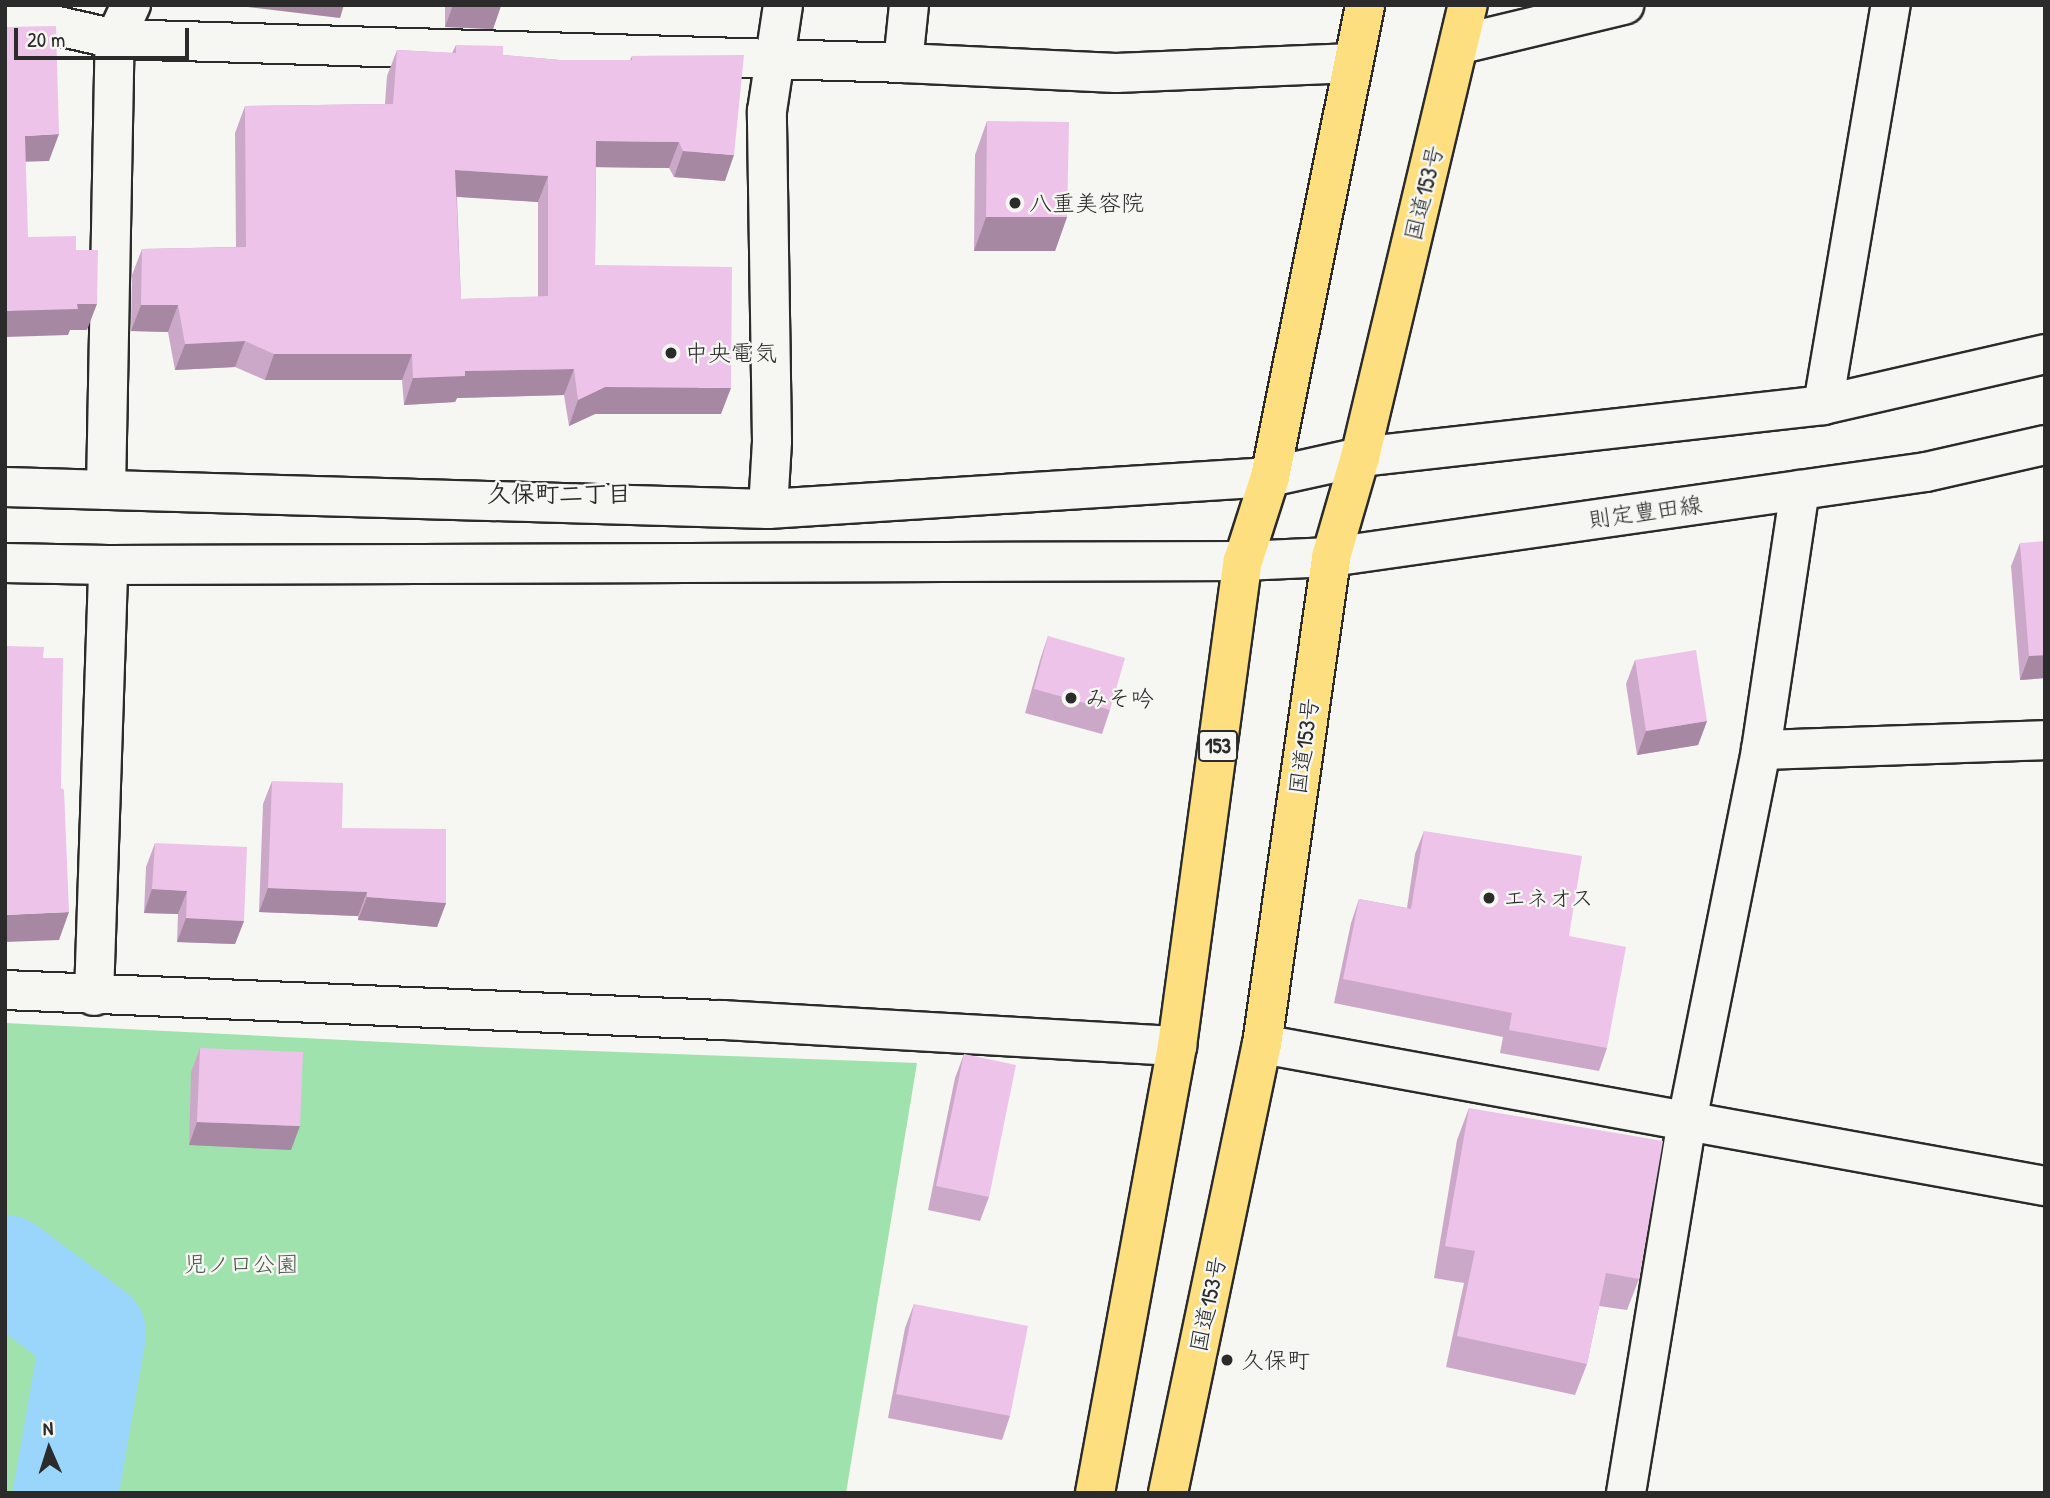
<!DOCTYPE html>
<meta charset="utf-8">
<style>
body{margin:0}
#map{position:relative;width:2050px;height:1498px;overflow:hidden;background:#f6f6f2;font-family:"Patrick Hand","Klee One",sans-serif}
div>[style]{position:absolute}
.green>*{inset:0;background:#9fe2ae}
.river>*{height:105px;margin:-52.5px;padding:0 52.5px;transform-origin:52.5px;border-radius:52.5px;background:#9ad6fb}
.roads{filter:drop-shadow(2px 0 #2b2b2b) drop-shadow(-2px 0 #2b2b2b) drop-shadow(0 2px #2b2b2b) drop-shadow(0 -2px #2b2b2b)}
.minor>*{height:38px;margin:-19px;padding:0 19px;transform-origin:19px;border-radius:19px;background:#f6f6f2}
.tertiary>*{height:38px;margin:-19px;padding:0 19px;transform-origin:19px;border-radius:19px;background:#f6f6f2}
.secondary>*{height:38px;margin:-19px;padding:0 19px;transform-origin:19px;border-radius:19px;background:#f6f6f2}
.trunk>*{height:38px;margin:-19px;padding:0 19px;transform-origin:19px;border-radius:19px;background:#fedf80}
.wall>*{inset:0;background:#cca8c8}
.shaded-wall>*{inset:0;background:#a688a3}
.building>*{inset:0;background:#edc3e9}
.dots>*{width:19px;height:19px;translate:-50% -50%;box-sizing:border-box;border:4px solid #f6f6f2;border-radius:50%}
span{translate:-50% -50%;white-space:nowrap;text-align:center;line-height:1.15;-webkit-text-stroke:5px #f6f6f2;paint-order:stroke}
.shield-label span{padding:2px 5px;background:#f6f6f2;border:2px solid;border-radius:5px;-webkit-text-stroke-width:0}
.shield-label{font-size:21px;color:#2b2b2b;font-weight:700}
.street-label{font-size:23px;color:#2b2b2b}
.poi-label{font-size:23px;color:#2b2b2b}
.left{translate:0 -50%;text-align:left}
.park-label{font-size:23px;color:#48594c}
.neighbourhood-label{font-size:24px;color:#2b2b2b;font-weight:700}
.frame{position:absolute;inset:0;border:7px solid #2b2b2b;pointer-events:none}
.north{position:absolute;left:14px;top:1414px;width:70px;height:70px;-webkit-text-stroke:5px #f6f6f2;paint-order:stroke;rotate:357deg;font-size:19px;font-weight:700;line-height:28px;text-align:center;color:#2b2b2b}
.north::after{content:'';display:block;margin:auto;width:24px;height:32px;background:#2b2b2b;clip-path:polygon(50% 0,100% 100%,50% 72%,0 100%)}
.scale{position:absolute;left:14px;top:28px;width:175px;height:32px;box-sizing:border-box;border:4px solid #2b2b2b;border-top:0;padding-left:9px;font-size:21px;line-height:24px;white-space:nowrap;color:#2b2b2b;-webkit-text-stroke:5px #f6f6f2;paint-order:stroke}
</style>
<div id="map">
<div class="green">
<div style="clip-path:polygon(5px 1023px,484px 1047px,917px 1063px,846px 1493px,5px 1493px)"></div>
</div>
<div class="river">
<div style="left:5px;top:1267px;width:110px;rotate:36.9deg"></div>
<div style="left:93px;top:1333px;width:162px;rotate:99.9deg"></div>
</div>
<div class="roads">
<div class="minor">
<div style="left:5px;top:14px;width:113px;rotate:12.8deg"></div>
<div style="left:115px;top:39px;width:788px;rotate:1.74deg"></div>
<div style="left:903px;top:63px;width:213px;rotate:2.7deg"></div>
<div style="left:1116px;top:73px;width:237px;rotate:-2.4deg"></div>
<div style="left:1461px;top:44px;width:168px;rotate:-13.5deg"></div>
<div style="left:903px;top:63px;width:58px;rotate:-84.1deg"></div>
<div style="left:1823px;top:405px;width:406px;rotate:-80.4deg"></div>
<div style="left:106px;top:490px;width:451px;rotate:-88.9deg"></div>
<div style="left:115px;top:39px;width:38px;rotate:-65deg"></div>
<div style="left:768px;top:509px;width:68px;rotate:-86.6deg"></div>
<div style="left:772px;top:441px;width:330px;rotate:-90.9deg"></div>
<div style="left:767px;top:111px;width:107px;rotate:-81.4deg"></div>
<div style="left:1761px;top:750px;width:284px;rotate:-2deg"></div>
<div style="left:5px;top:990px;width:718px;rotate:2.4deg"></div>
<div style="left:722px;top:1020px;width:456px;rotate:3.3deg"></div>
<div style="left:94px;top:996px;width:431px;rotate:-88.1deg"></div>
<div style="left:1687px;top:1121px;width:364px;rotate:10.3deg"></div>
<div style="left:1626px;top:1493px;width:377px;rotate:-80.7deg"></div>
<div style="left:1687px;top:1121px;width:378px;rotate:-78.7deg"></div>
<div style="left:1761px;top:750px;width:263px;rotate:-81.5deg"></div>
</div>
<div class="tertiary">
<div style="left:5px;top:487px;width:763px;rotate:1.65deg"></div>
<div style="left:768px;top:509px;width:503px;rotate:-3.65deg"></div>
<div style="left:5px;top:563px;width:103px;rotate:1.1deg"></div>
<div style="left:108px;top:565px;width:1135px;rotate:-0.2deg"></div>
<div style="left:1262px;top:1044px;width:432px;rotate:10.3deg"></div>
</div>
<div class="secondary">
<div style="left:1270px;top:477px;width:92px;rotate:-12.5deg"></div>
<div style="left:1360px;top:457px;width:466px;rotate:-6.4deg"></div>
<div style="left:1823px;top:405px;width:228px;rotate:-12.9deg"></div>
<div style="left:1243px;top:561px;width:88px;rotate:-2.6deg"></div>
<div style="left:1331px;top:557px;width:601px;rotate:-8.13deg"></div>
<div style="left:1926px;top:472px;width:122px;rotate:-12.8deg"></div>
</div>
<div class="trunk">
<div style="left:1095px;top:1493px;width:454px;rotate:-79.6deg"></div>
<div style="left:1177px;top:1046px;width:489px;rotate:-82.3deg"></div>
<div style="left:1243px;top:561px;width:88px;rotate:-72.2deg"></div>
<div style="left:1270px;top:477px;width:481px;rotate:-78.6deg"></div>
<div style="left:1168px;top:1493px;width:459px;rotate:-78.2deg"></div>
<div style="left:1262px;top:1044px;width:492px;rotate:-81.9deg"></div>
<div style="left:1331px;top:557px;width:104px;rotate:-73.8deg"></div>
<div style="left:1360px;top:457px;width:465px;rotate:-76.6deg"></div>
</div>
</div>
<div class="wall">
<div style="clip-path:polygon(445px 5px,501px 5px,493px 29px,445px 27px)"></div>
<div style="clip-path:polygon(evenodd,456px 45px,503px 55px,560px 60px,630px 60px,632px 56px,725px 181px,674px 177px,669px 168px,596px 167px,595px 265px,721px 414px,595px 414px,569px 426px,564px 395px,457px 398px,455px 402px,404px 405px,402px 380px,265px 380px,235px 367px,175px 370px,168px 332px,131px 331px,132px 275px,142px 249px,236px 247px,235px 133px,245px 106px,385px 104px,387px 76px,397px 50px,452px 53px,456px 45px,457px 197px,538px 202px,538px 297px,461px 299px,457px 197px)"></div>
<div style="clip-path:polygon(987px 121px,1067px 217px,1055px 251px,974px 251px,975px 155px)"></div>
<div style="clip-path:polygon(2020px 543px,2045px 678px,2020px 680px,2011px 566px)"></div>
<div style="clip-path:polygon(1048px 636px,1110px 710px,1102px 734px,1025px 713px,1040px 660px)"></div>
<div style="clip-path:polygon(1635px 660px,1707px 721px,1698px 745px,1637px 755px,1626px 684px)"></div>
<div style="clip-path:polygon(272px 781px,342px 828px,446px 903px,437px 927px,358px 920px,358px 916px,259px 912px,263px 804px)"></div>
<div style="clip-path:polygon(1424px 831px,1569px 936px,1607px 1048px,1599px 1071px,1500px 1053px,1503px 1037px,1334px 1003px,1351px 923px,1359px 899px,1407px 908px,1415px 854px)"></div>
<div style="clip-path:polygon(155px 843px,244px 921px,235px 944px,177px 942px,178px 914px,144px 913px,146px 867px)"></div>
<div style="clip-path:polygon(200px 1048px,291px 1150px,189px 1145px,191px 1072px)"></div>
<div style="clip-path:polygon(964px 1054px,989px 1197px,980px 1221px,928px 1210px,955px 1078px)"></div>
<div style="clip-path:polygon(1469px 1108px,1639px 1279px,1627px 1310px,1599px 1306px,1587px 1364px,1575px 1395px,1446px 1367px,1464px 1283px,1434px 1278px,1457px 1140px)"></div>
<div style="clip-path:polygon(914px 1304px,1010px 1416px,1002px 1440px,888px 1418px,905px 1328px)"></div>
</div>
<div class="shaded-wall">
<div style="clip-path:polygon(231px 5px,344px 5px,340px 18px)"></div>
<div style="clip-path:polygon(453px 5px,501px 6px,493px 29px,445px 27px)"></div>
<div style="clip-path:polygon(59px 134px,49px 161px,16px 162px,25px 136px)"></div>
<div style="clip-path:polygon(596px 141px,679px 142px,669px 168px,586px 167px)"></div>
<div style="clip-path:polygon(683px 151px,734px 155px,725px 181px,674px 177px)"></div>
<div style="clip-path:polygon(455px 170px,548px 176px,538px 202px,446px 196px)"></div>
<div style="clip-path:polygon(986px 217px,1067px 217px,1055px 251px,974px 251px)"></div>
<div style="clip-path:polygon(77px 304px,97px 304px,87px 330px,70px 330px,68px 335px,5px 337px,5px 311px)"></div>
<div style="clip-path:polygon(141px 305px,178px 305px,168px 332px,131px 331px)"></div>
<div style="clip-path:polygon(245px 341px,235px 367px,175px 370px,185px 344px)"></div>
<div style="clip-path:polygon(274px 354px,412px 354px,402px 380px,265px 380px)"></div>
<div style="clip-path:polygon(574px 369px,564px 395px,457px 398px,455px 402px,404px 405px,413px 378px,465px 371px)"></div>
<div style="clip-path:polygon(605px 387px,731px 388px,721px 414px,595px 414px,569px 426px,578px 400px)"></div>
<div style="clip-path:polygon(2045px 655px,2045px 678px,2020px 680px,2029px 656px)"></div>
<div style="clip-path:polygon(1707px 721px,1698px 745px,1637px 755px,1646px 731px)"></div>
<div style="clip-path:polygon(268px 888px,367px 892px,358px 916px,259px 912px)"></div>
<div style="clip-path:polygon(152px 889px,187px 891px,178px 914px,144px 913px)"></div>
<div style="clip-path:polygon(367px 897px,446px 903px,437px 927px,358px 920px)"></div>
<div style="clip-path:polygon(69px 912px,59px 940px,5px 942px,5px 915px)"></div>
<div style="clip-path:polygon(186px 918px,244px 921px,235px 944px,177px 942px)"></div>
<div style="clip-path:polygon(197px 1122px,300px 1126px,291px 1150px,189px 1145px)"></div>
</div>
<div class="building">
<div style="clip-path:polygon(56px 26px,59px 134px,25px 136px,28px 237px,76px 236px,76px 250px,98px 250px,97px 304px,77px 304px,78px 309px,5px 311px,5px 27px)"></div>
<div style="clip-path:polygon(evenodd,456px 45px,503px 46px,503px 55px,560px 60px,632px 60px,632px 56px,744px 55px,734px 155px,683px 151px,679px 142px,596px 141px,595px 265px,732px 267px,731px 388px,605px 387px,578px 400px,574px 369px,465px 371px,465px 376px,413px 378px,412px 354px,274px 354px,245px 341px,185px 344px,178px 305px,141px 305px,142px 249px,246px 247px,245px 106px,393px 104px,397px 50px,456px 53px,456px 45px,455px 170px,548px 176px,548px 296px,461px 299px,455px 170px)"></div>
<div style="clip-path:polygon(987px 121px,1069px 122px,1067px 217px,986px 217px)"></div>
<div style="clip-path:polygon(2045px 541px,2045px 655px,2029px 656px,2020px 543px)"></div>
<div style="clip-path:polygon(1048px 636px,1125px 658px,1110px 710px,1034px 689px)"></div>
<div style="clip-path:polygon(5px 646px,44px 647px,43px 658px,63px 658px,61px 788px,64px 790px,69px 912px,5px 915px)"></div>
<div style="clip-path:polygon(1696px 650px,1707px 721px,1646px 731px,1635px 660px)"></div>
<div style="clip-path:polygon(272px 781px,343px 783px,342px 828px,446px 829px,446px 903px,367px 897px,367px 892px,268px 888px)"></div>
<div style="clip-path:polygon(1424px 831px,1582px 856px,1569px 936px,1626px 947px,1607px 1048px,1509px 1030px,1512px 1013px,1343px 979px,1359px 899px,1411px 909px)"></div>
<div style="clip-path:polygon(155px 843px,247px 847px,244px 921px,186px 918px,187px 891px,152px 889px)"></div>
<div style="clip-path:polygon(200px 1048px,303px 1052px,300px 1126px,197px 1122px)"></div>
<div style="clip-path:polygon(964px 1054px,1016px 1065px,989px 1197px,936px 1186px)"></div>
<div style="clip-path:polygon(1469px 1108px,1663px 1141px,1639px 1279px,1606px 1273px,1587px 1364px,1457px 1336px,1475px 1251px,1445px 1246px)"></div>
<div style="clip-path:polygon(914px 1304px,1028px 1326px,1010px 1416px,896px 1394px)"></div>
</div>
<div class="dots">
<div style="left:1015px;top:203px;background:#2b2b2b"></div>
<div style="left:671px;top:353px;background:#2b2b2b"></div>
<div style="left:1071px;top:698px;background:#2b2b2b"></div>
<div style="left:1489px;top:898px;background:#2b2b2b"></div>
<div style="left:1227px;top:1360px;background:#2b2b2b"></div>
</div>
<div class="shield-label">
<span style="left:1218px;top:746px">153</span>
</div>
<div class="street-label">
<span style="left:1424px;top:193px;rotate:-76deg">国道153号</span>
<span style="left:1645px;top:512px;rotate:-8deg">則定豊田線</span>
<span style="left:1304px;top:746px;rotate:-82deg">国道153号</span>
<span style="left:1208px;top:1304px;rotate:-78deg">国道153号</span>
</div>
<div class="poi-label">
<span class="left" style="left:1029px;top:203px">八重美容院</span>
<span class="left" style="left:685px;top:353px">中央電気</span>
<span class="left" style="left:1085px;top:698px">みそ吟</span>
<span class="left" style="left:1503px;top:898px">エネオス</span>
<span class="left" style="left:1241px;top:1360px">久保町</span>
</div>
<div class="park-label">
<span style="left:241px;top:1264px">児ノ口公園</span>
</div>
<div class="neighbourhood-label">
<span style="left:559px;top:494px">久保町二丁目</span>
</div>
<div class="frame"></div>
<div class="north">N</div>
<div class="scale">20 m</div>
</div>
